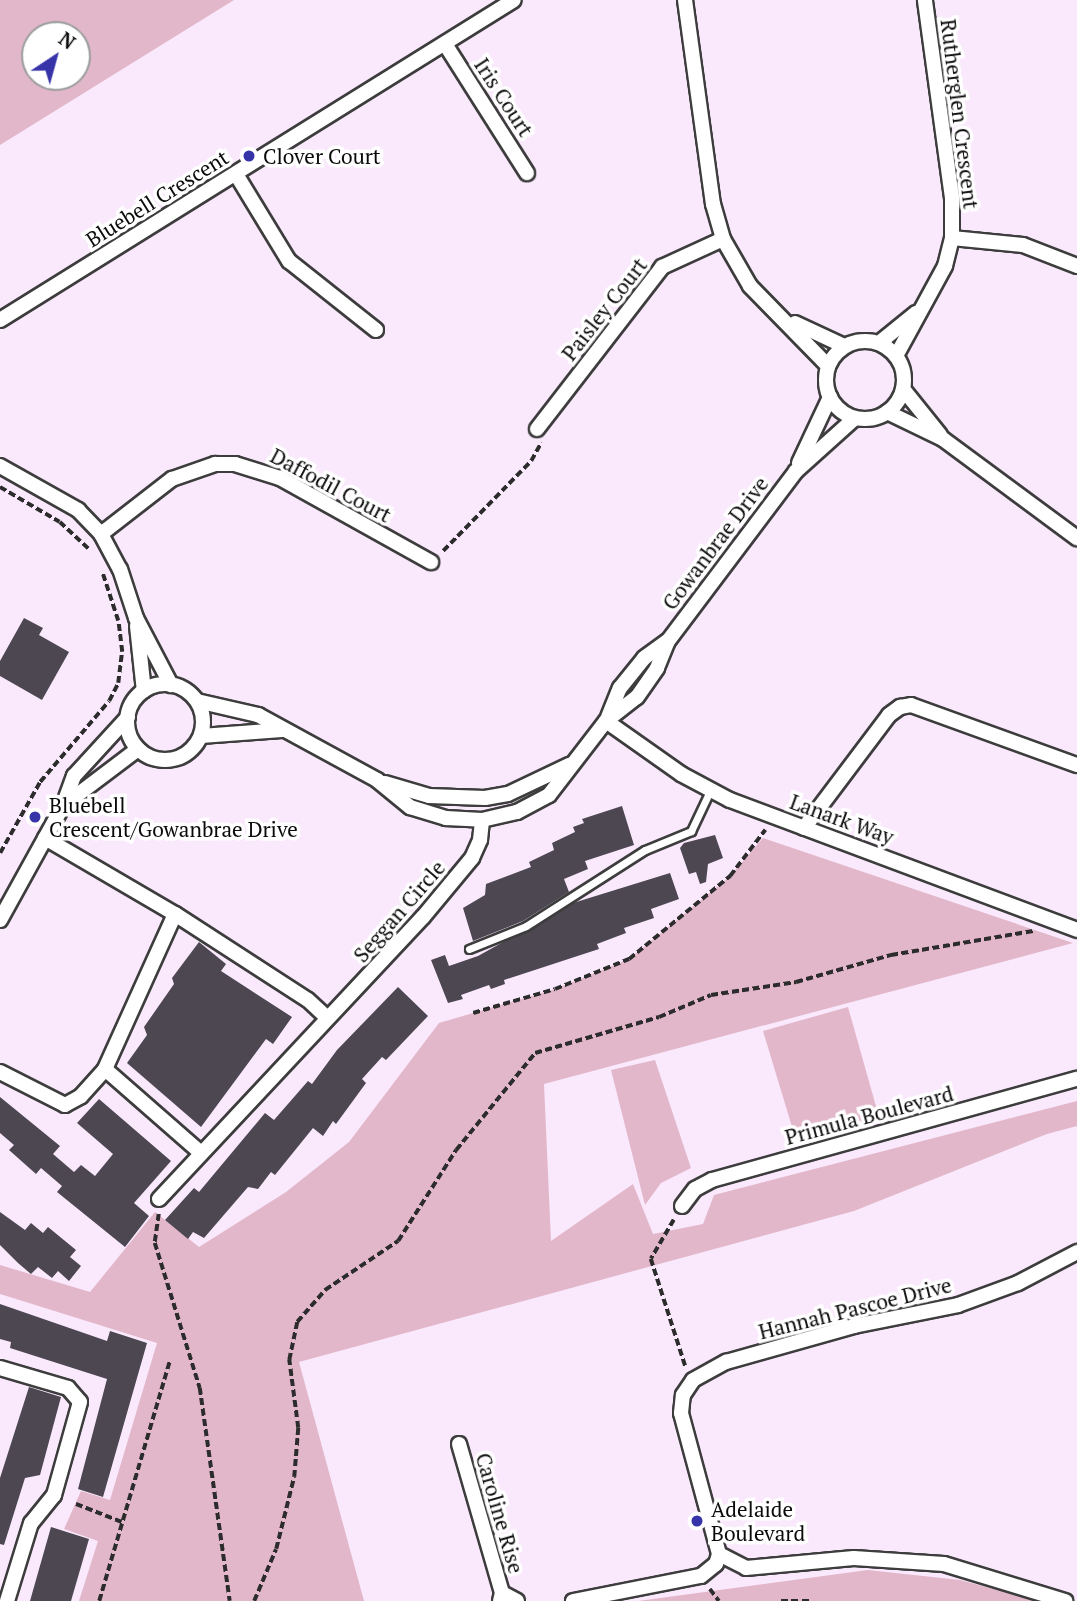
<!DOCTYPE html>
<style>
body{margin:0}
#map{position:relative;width:1077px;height:1601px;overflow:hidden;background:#fae9fc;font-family:"PT Serif",serif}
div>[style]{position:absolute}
.green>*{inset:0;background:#e2b7ca}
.building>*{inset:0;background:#4c4751}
.path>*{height:3.5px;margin-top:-1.75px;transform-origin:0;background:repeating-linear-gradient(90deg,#2c2c2c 0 7px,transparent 0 10.5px)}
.roads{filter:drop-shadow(2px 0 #3d3d3d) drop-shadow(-2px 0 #3d3d3d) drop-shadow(0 2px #3d3d3d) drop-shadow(0 -2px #3d3d3d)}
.service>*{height:7px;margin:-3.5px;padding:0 3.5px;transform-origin:3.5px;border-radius:3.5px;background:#fff}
.minor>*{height:14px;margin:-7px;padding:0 7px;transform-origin:7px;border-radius:7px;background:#fff}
.minor>.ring{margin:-7px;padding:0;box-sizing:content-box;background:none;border:14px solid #fff;border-radius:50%}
.dots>*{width:19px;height:19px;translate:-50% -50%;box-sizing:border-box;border:4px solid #fff;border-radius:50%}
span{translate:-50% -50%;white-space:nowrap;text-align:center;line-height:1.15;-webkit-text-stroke:7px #fff;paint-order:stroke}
.street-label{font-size:21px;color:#0a0a0a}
.poi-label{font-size:21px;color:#0a0a0a}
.left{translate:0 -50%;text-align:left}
.north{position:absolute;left:21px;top:21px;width:70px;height:70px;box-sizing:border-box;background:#fff;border:2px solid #9d9d9d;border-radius:50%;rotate:36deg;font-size:19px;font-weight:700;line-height:28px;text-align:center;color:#0a0a0a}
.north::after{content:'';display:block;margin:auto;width:24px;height:32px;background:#3733a8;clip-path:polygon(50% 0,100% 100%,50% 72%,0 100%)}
</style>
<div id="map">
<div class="green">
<div style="clip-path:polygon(evenodd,0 0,234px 0,0 145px,0 0,35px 35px,77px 35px,77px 77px,35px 77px,35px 35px)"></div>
<div style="clip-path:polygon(763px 838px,1073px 943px,544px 1084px,551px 1241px,633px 1184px,653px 1234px,703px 1224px,714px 1195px,1077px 1101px,1077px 1126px,1047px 1134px,854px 1211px,299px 1362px,364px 1601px,79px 1601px,98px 1541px,64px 1529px,81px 1491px,110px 1500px,157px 1343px,0 1294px,0 1265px,90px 1292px,155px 1212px,199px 1247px,286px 1192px,349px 1142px,439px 1023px,555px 989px,629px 959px,730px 876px)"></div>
<div style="clip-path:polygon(848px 1007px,879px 1117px,796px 1140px,763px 1031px)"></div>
<div style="clip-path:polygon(655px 1060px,691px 1168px,661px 1183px,645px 1205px,611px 1070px)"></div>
<div style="clip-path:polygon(868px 1570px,960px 1580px,1039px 1601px,638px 1601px)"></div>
</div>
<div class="building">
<div style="clip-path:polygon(24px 618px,43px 628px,39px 635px,69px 652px,42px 700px,0 676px,0 661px)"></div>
<div style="clip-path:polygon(622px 806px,634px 845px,585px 861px,588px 869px,564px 879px,569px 892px,523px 921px,473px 941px,463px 908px,485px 895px,486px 884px,531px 867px,529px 862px,554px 850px,552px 843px,575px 832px,573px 827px,584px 823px,582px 819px)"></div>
<div style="clip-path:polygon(715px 835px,723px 858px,708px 864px,706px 882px,700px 884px,696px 872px,689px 874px,680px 848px,684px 843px)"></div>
<div style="clip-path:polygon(670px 873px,679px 899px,651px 909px,654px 918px,624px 928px,626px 933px,597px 944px,599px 949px,504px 980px,505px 984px,491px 989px,489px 985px,461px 995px,463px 999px,448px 1003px,431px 960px,445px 955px,449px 966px,478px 956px,573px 903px)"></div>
<div style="clip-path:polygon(199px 942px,226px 964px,221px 971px,292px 1017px,273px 1044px,266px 1039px,201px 1127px,127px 1063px,147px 1035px,144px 1027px,174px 984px,172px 978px)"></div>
<div style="clip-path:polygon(398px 987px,428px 1016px,386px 1060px,382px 1057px,362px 1079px,366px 1083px,336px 1124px,333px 1121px,323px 1136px,313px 1128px,275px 1175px,271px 1172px,258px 1189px,248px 1187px,204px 1238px,193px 1232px,188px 1239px,165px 1220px,194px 1188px,199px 1192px,265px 1113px,274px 1120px,308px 1081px,312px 1084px,337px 1050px)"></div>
<div style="clip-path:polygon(0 1097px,60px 1146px,53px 1154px,74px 1172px,81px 1165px,95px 1176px,113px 1154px,77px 1123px,99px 1099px,171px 1161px,134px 1203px,149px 1216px,125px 1247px,57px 1192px,62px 1186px,41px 1168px,36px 1174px,9px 1150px,14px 1145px,0 1133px)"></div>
<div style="clip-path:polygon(0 1212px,25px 1230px,31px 1223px,43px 1233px,48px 1227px,76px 1250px,70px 1257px,81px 1266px,69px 1281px,58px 1271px,52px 1278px,38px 1267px,31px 1274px,18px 1263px,0 1245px)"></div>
<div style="clip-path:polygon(0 1304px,107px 1341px,110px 1331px,147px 1343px,103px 1497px,78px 1489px,107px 1379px,10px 1348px,11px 1342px,0 1339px)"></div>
<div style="clip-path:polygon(29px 1387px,61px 1397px,40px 1475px,25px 1478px,4px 1545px,0 1544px,0 1478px)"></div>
<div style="clip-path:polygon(51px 1527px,89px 1539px,71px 1601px,30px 1601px)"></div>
</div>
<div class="path">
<div style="left:0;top:487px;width:69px;rotate:30.3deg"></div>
<div style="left:60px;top:522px;width:41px;rotate:43deg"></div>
<div style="left:443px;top:551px;width:126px;rotate:-45.6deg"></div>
<div style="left:531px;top:461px;width:21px;rotate:-61deg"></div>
<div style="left:0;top:853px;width:81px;rotate:-60.6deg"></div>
<div style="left:40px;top:782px;width:106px;rotate:-49.6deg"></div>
<div style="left:109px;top:701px;width:20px;rotate:-63deg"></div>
<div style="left:118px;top:683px;width:31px;rotate:-83deg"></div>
<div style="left:122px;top:652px;width:31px;rotate:-97deg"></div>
<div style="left:118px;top:621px;width:52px;rotate:-108.1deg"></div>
<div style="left:473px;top:1013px;width:85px;rotate:-16.3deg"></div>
<div style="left:555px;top:989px;width:80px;rotate:-22.1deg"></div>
<div style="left:629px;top:959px;width:131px;rotate:-39.4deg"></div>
<div style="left:730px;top:876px;width:58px;rotate:-52.7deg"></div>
<div style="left:159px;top:1214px;width:29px;rotate:98deg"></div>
<div style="left:155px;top:1243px;width:152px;rotate:72.8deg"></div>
<div style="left:200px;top:1388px;width:215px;rotate:82deg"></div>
<div style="left:674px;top:1220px;width:45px;rotate:120.5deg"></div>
<div style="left:651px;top:1259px;width:114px;rotate:72.2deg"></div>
<div style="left:76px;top:1504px;width:49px;rotate:21.4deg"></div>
<div style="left:710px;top:1589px;width:15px;rotate:53deg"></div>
<div style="left:99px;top:1601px;width:251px;rotate:-73.6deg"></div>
<div style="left:254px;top:1601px;width:56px;rotate:-67.1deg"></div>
<div style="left:276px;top:1549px;width:74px;rotate:-76deg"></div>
<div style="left:294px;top:1477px;width:49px;rotate:-85.3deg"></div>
<div style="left:298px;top:1428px;width:69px;rotate:-97.5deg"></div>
<div style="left:289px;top:1360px;width:39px;rotate:-78deg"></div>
<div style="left:297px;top:1322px;width:43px;rotate:-48.8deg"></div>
<div style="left:325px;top:1290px;width:88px;rotate:-33.9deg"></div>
<div style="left:398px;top:1241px;width:108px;rotate:-57.5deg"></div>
<div style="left:456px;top:1150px;width:125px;rotate:-50.8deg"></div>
<div style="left:535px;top:1053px;width:129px;rotate:-16.2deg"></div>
<div style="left:659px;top:1017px;width:56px;rotate:-22.9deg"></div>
<div style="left:711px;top:995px;width:86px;rotate:-8.7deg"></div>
<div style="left:796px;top:982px;width:99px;rotate:-15.9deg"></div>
<div style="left:891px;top:955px;width:144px;rotate:-9.6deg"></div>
<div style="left:781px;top:1601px;width:28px"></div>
</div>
<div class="roads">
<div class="service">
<div style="left:469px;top:949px;width:61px;rotate:-22deg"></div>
<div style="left:526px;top:926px;width:141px;rotate:-32.6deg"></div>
<div style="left:645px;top:850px;width:50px;rotate:-22.4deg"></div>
<div style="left:691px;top:831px;width:44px;rotate:-64.6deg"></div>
</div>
<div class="minor">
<div style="left:685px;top:0;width:206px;rotate:82.2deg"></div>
<div style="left:713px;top:204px;width:36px;rotate:74deg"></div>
<div style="left:723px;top:239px;width:54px;rotate:60.1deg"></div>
<div style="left:750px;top:286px;width:112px;rotate:45.7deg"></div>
<div style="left:445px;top:44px;width:153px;rotate:57.6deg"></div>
<div style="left:236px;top:174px;width:102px;rotate:58.7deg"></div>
<div style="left:289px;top:261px;width:111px;rotate:38.4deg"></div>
<div style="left:952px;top:238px;width:71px;rotate:5.6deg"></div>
<div style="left:1023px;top:245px;width:58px;rotate:21.3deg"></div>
<div style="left:0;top:320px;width:605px;rotate:-31.91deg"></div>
<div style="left:795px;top:323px;width:54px;rotate:25.1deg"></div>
<div class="ring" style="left:826px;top:341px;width:64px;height:64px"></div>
<div style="left:879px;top:343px;width:48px;rotate:-39deg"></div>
<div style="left:896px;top:356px;width:102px;rotate:-61.4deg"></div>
<div style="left:945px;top:266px;width:29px;rotate:-76deg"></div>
<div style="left:952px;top:238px;width:40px;rotate:-90deg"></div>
<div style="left:952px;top:198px;width:200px;rotate:-97.8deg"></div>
<div style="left:903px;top:389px;width:59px;rotate:51.2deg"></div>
<div style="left:887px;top:412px;width:62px;rotate:25.7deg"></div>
<div style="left:943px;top:439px;width:167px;rotate:36.5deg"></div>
<div style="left:537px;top:429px;width:205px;rotate:-52.3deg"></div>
<div style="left:662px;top:267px;width:67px;rotate:-24.7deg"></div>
<div style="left:799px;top:463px;width:73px;rotate:-64.8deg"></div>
<div style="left:0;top:466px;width:90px;rotate:29.4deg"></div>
<div style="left:78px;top:510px;width:33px;rotate:46deg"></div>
<div style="left:101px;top:534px;width:40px;rotate:62deg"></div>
<div style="left:120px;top:569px;width:52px;rotate:71.9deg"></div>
<div style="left:136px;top:618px;width:76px;rotate:62.4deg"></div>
<div style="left:101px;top:534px;width:90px;rotate:-37.8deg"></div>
<div style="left:172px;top:479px;width:46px;rotate:-19.2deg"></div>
<div style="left:215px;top:464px;width:20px"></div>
<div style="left:235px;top:464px;width:47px;rotate:17.3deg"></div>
<div style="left:280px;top:478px;width:173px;rotate:29.1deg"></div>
<div style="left:137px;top:626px;width:65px;rotate:83.9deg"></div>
<div class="ring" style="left:127px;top:684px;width:62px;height:62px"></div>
<div style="left:197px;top:701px;width:63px;rotate:12.9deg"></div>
<div style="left:258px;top:715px;width:136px;rotate:28.6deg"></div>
<div style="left:377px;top:780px;width:43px;rotate:39.3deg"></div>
<div style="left:410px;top:807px;width:38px;rotate:17deg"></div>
<div style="left:446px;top:818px;width:36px;rotate:3deg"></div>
<div style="left:482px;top:820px;width:36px;rotate:-13deg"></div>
<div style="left:517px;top:812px;width:36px;rotate:-28deg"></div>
<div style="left:549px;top:795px;width:93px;rotate:-52.4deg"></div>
<div style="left:606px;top:721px;width:39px;rotate:-38deg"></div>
<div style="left:637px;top:697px;width:35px;rotate:-55deg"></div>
<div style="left:657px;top:668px;width:29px;rotate:-68deg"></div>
<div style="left:668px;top:641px;width:213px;rotate:-53deg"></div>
<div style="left:796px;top:471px;width:79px;rotate:-41.9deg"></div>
<div style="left:608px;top:717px;width:31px;rotate:-68deg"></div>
<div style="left:620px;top:688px;width:38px;rotate:-51deg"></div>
<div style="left:644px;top:658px;width:29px;rotate:-36deg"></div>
<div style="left:606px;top:721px;width:92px;rotate:35.2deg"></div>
<div style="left:681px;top:774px;width:55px;rotate:28deg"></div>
<div style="left:730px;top:800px;width:371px;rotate:20.5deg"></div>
<div style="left:201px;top:736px;width:81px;rotate:-4.2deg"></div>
<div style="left:385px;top:783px;width:46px;rotate:16.5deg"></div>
<div style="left:429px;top:796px;width:56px;rotate:2deg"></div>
<div style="left:485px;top:798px;width:23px;rotate:-10deg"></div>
<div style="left:508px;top:794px;width:68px;rotate:-25.4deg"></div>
<div style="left:64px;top:805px;width:93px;rotate:-37.1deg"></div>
<div style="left:804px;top:828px;width:141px;rotate:-53deg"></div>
<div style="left:889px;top:715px;width:14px;rotate:-36deg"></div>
<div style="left:900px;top:707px;width:11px;rotate:-10deg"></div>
<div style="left:911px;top:705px;width:177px;rotate:19.9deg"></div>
<div style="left:45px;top:838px;width:151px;rotate:30.3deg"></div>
<div style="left:175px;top:914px;width:158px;rotate:32.9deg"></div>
<div style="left:308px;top:1000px;width:26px;rotate:43deg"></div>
<div style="left:0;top:920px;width:130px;rotate:-61.1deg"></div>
<div style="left:63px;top:806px;width:32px;rotate:-70deg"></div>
<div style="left:74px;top:776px;width:80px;rotate:-47.5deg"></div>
<div style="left:105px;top:1069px;width:128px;rotate:41.2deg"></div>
<div style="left:0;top:1072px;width:73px;rotate:26.9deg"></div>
<div style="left:65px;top:1105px;width:18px;rotate:-29deg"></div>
<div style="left:81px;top:1096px;width:36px;rotate:-48deg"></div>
<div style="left:105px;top:1069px;width:170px;rotate:-65.7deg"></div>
<div style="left:159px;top:1199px;width:386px;rotate:-46.9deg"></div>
<div style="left:423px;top:917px;width:77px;rotate:-50.3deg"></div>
<div style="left:472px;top:858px;width:20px;rotate:-66deg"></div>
<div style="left:480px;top:840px;width:20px;rotate:-84deg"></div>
<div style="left:682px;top:1206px;width:21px;rotate:-53deg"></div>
<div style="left:695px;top:1189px;width:19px;rotate:-28deg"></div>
<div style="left:712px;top:1180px;width:379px;rotate:-15.5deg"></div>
<div style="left:0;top:1368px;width:71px;rotate:16.4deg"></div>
<div style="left:68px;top:1388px;width:18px;rotate:49deg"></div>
<div style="left:80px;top:1402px;width:97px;rotate:105.6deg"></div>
<div style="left:54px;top:1495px;width:36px;rotate:129deg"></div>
<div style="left:31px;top:1523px;width:82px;rotate:107.1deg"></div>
<div style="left:459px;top:1444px;width:155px;rotate:73.9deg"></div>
<div style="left:719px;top:1554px;width:146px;rotate:-105.1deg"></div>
<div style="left:681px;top:1413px;width:18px;rotate:-84deg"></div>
<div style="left:683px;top:1395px;width:18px;rotate:-56deg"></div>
<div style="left:693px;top:1380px;width:38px;rotate:-29deg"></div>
<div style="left:726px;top:1362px;width:133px;rotate:-15.7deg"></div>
<div style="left:854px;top:1326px;width:106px;rotate:-11.4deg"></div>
<div style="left:958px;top:1305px;width:64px;rotate:-20.1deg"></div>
<div style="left:1018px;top:1283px;width:67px;rotate:-27.7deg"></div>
<div style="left:719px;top:1554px;width:30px;rotate:27deg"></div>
<div style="left:746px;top:1568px;width:108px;rotate:-5.3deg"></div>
<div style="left:854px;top:1558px;width:90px;rotate:3.8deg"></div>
<div style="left:944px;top:1564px;width:127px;rotate:17deg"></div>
<div style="left:500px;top:1601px;width:8px;rotate:-76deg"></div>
<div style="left:502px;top:1593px;width:17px;rotate:28deg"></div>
<div style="left:573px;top:1601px;width:130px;rotate:-11.1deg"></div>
<div style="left:701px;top:1576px;width:19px;rotate:-39deg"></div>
<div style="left:716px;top:1564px;width:10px;rotate:-73deg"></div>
</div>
</div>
<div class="dots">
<div style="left:249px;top:156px;background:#3733a8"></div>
<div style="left:35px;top:817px;background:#3733a8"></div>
<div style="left:697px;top:1521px;background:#3733a8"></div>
</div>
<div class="street-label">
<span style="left:504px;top:97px;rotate:57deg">Iris Court</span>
<span style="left:960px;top:114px;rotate:83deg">Rutherglen Crescent</span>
<span style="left:157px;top:198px;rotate:-32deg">Bluebell Crescent</span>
<span style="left:604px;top:309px;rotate:-52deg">Paisley Court</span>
<span style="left:331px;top:485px;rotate:28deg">Daffodil Court</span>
<span style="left:715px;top:543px;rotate:-53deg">Gowanbrae Drive</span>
<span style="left:842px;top:819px;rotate:20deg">Lanark Way</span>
<span style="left:399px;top:911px;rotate:-49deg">Seggan Circle</span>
<span style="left:869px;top:1115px;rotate:-15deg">Primula Boulevard</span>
<span style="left:855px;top:1308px;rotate:-14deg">Hannah Pascoe Drive</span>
<span style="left:500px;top:1513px;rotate:74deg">Caroline Rise</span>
</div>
<div class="poi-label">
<span class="left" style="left:263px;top:156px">Clover Court</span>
<span class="left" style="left:49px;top:817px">Bluebell<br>Crescent/Gowanbrae Drive</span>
<span class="left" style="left:711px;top:1521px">Adelaide<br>Boulevard</span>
</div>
<div class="north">N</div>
</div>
